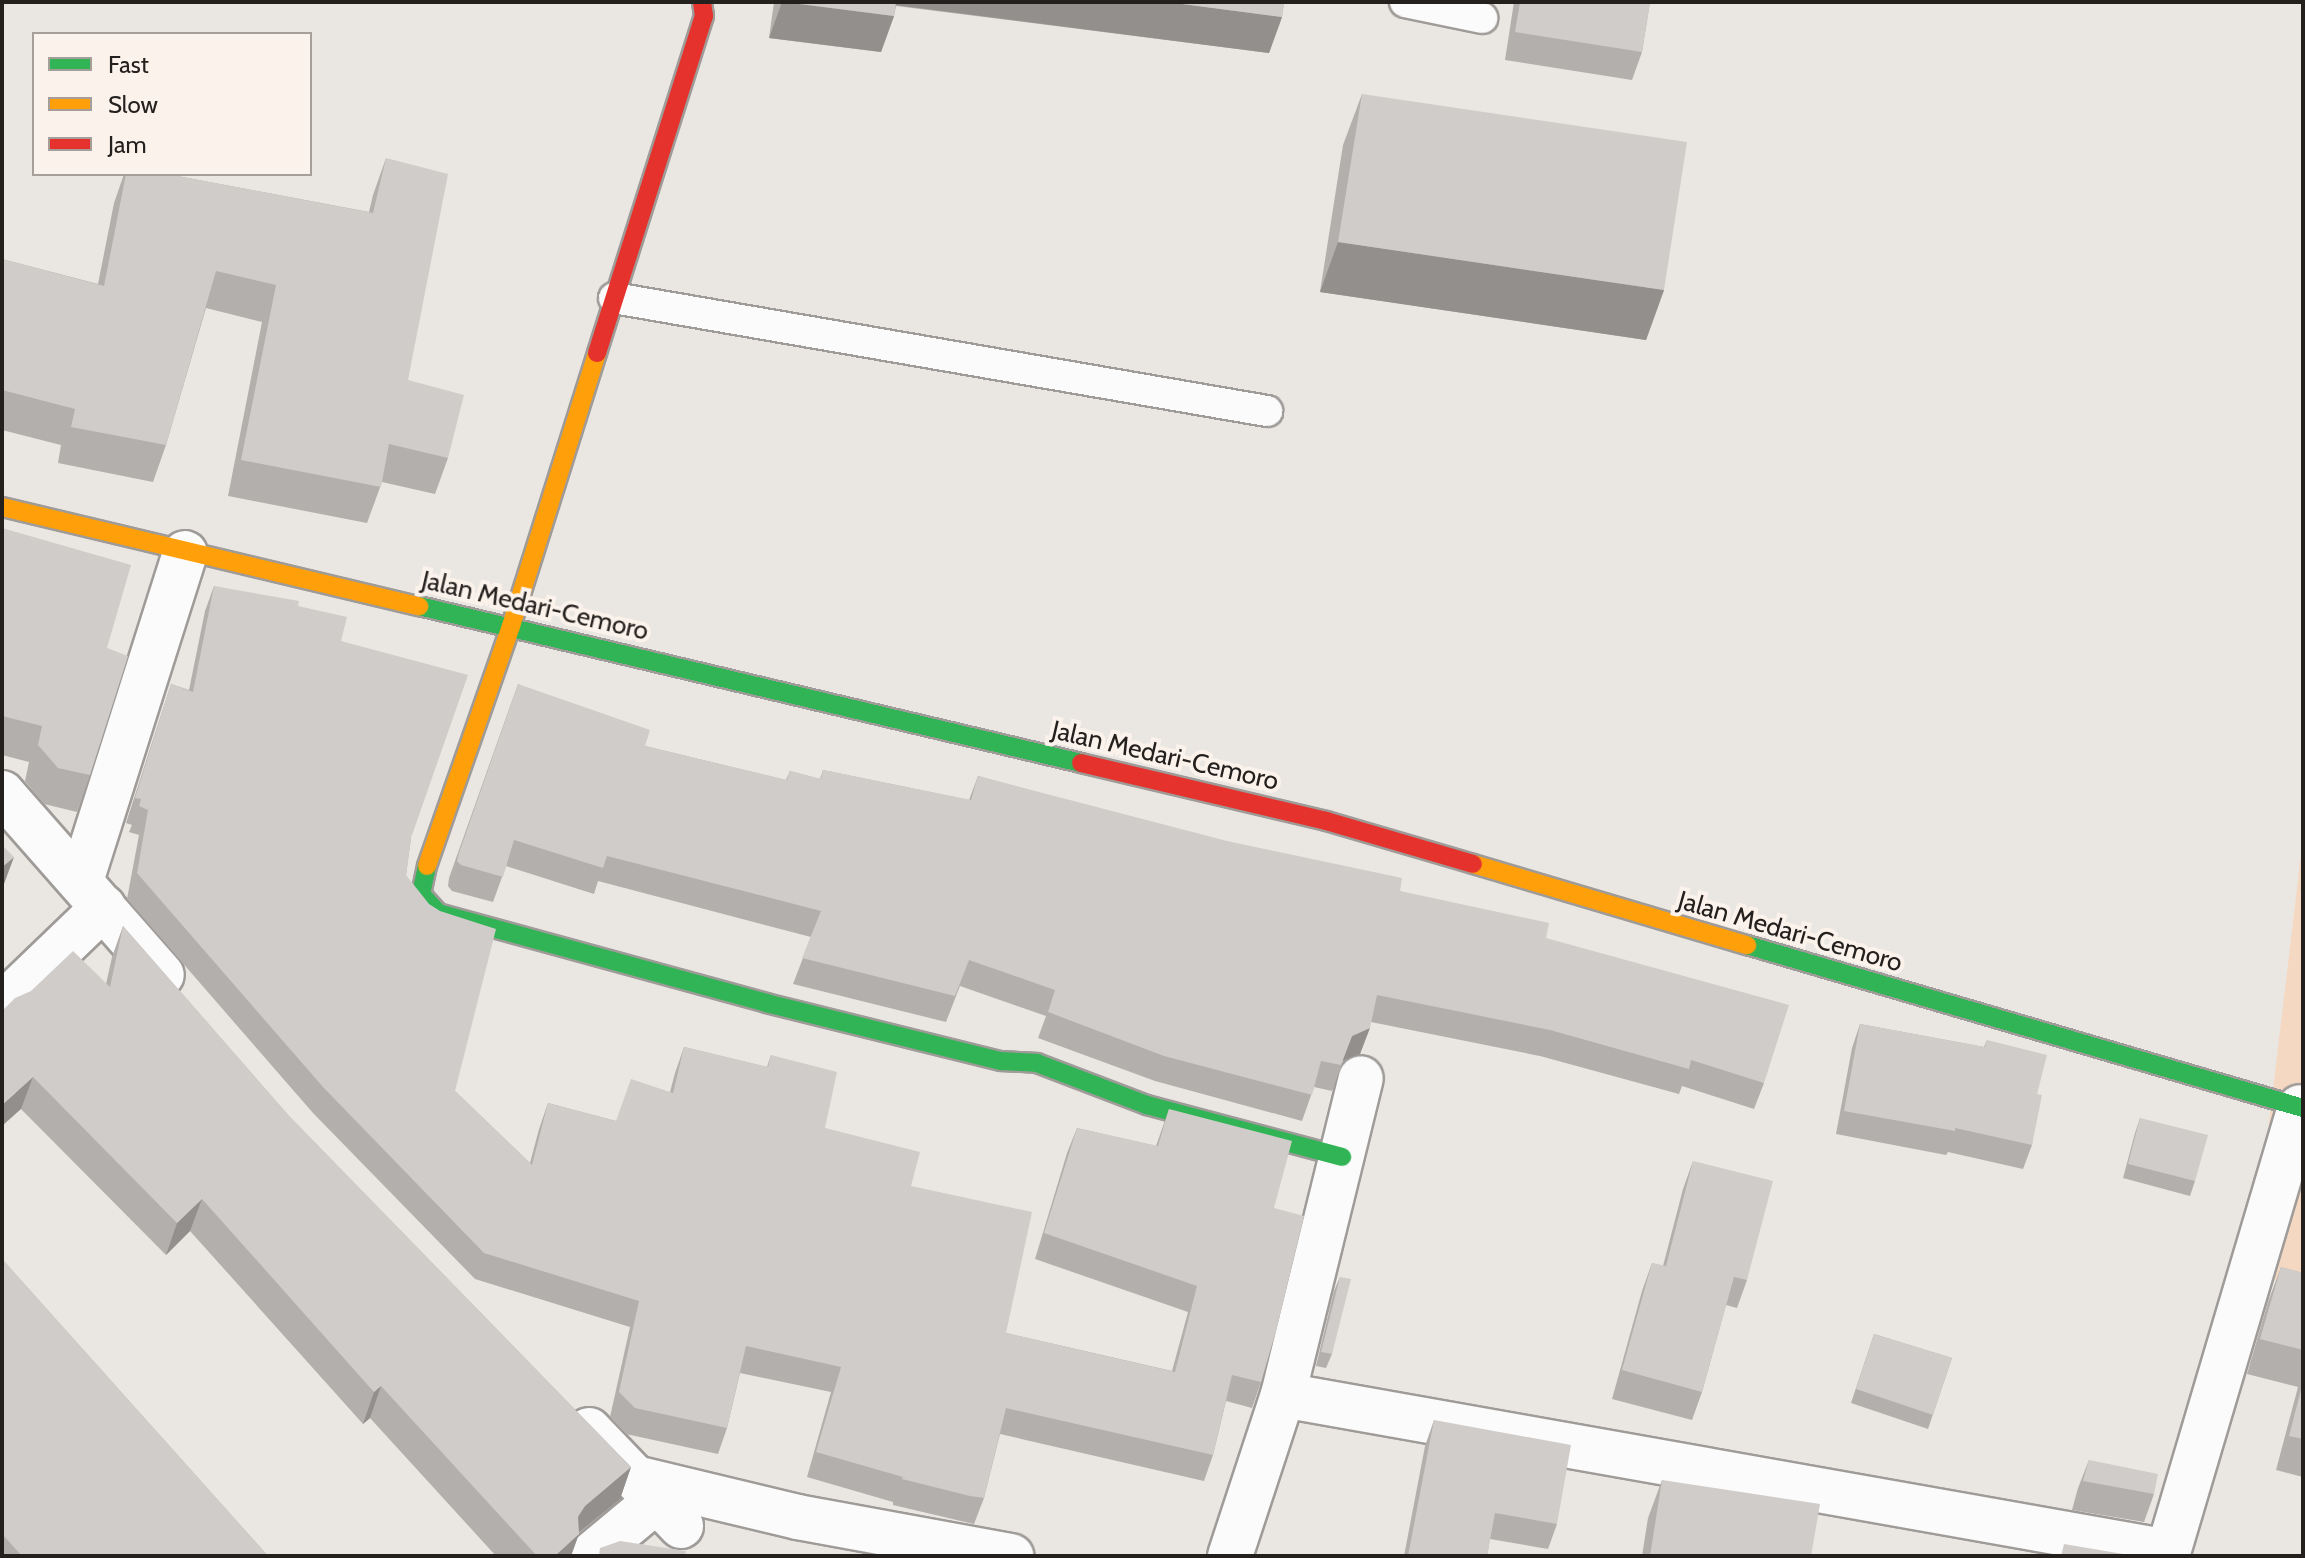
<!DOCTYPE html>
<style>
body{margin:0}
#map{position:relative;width:2305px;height:1558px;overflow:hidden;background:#eae6e2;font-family:Cabin,sans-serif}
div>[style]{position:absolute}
.green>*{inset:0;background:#f5d8c2}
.roads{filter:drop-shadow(2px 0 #9e9b98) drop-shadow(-2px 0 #9e9b98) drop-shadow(0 2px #9e9b98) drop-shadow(0 -2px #9e9b98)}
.lane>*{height:30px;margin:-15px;padding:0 15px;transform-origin:15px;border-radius:15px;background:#fcfbfb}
.street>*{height:44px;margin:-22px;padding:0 22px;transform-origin:22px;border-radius:22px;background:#fcfbfb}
.fast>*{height:18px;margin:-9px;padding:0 9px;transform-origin:9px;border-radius:9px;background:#30b455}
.slow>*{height:18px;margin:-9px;padding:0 9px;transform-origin:9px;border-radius:9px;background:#ff9f0a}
.jam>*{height:18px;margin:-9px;padding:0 9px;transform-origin:9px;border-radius:9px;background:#e5322d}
.wall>*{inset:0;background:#b3afad}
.shaded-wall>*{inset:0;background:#928f8d}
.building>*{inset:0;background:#d0ccc9}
span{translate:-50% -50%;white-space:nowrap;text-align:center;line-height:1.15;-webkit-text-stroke:8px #fbf2eb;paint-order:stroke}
.street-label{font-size:26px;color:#24201e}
.frame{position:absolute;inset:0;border:4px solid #24201e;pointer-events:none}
.legend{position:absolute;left:32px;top:32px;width:280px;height:144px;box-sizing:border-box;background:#fbf2eb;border:2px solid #a59e99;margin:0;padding:10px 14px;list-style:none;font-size:24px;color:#24201e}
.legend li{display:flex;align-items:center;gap:16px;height:40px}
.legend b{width:40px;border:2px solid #a59e99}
</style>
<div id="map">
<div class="green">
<div style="clip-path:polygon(2303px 838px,2303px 1286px,2251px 1274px)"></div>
</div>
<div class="roads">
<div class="lane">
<div style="left:1405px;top:2px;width:79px;rotate:11.7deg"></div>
<div style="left:614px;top:298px;width:663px;rotate:9.82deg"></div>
</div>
<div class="street">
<div style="left:2px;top:793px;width:242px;rotate:48.7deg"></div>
<div style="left:81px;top:881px;width:344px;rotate:-72.4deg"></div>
<div style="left:2px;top:1005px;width:141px;rotate:-43.9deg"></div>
<div style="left:1283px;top:1395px;width:899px;rotate:10.06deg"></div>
<div style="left:589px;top:1430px;width:133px;rotate:46.2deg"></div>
<div style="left:635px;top:1478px;width:168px;rotate:13.5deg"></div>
<div style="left:798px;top:1517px;width:217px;rotate:10.4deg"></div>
<div style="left:590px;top:1556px;width:86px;rotate:-39.8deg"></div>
<div style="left:1230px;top:1556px;width:169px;rotate:-71.8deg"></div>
<div style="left:1283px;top:1395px;width:326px;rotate:-76.2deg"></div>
<div style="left:2167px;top:1556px;width:468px;rotate:-73.5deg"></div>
</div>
<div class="fast">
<div style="left:419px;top:606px;width:680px;rotate:13.34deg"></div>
<div style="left:427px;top:866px;width:29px;rotate:102deg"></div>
<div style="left:421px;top:894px;width:25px;rotate:48deg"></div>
<div style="left:438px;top:913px;width:340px;rotate:15.3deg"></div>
<div style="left:766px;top:1003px;width:242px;rotate:13.9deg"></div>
<div style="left:1001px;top:1061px;width:36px;rotate:3deg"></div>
<div style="left:1037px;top:1063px;width:118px;rotate:20.9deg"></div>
<div style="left:1147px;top:1105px;width:202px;rotate:14.9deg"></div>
<div style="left:1747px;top:945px;width:579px;rotate:16.34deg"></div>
</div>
<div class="slow">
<div style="left:2px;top:507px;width:429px;rotate:13.4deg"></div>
<div style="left:1473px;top:864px;width:286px;rotate:16.5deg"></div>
<div style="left:427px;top:866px;width:254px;rotate:-70.7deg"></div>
<div style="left:511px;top:626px;width:286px;rotate:-72.5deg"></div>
</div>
<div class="jam">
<div style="left:597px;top:353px;width:354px;rotate:-72.4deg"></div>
<div style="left:704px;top:16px;width:14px;rotate:-98deg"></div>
<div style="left:1081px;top:763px;width:252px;rotate:13.3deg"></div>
<div style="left:1326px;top:821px;width:153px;rotate:16.3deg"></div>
</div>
</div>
<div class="wall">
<div style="clip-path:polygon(774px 2px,1284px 2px,1282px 17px,1269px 53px,896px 6px,894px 16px,881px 52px,769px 38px)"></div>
<div style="clip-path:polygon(1514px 2px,1650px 2px,1642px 52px,1632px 80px,1505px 60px)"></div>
<div style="clip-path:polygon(1362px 94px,1664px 290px,1646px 340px,1320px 292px,1343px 145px)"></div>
<div style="clip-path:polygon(386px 158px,408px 380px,448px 458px,435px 494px,382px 482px,367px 523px,228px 496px,262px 322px,206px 308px,166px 445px,153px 482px,58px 463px,61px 445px,2px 430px,2px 259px,98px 284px,114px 203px,124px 174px,167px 174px,369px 212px,373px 195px)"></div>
<div style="clip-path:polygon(2px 528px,107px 648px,90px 775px,77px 812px,44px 804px,25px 781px,29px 762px,2px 755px)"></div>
<div style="clip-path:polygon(214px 586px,298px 606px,341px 641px,411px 838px,406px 875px,455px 1091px,530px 1163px,539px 1129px,548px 1103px,616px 1121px,670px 1092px,675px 1073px,684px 1047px,767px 1067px,771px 1055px,825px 1128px,911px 1186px,1006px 1333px,1172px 1371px,1188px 1312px,1035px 1259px,1067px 1153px,1077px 1128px,1156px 1146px,1169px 1109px,1274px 1208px,1261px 1382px,1252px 1408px,1226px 1401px,1213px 1455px,1204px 1481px,1000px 1434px,984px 1498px,974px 1524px,961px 1521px,893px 1505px,893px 1502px,807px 1477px,831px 1392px,740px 1373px,727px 1428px,718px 1454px,626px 1434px,610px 1417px,630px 1327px,475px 1279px,313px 1113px,127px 899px,139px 835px,129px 832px,132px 825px,126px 823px,171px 684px,189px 690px,205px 611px)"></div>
<div style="clip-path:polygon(518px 684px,645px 746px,786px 780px,790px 771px,820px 779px,823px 770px,969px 800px,978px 776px,1400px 891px,1546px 938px,1764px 1083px,1754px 1109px,1682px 1086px,1679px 1094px,1540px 1056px,1371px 1022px,1360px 1054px,1343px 1061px,1332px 1091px,1314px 1087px,1302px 1121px,1155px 1081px,1038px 1038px,1046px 1016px,960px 986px,946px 1022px,793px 984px,811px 937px,598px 881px,594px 894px,506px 866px,493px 902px,452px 891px,448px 886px,449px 878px)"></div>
<div style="clip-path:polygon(123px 926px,289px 1116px,631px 1467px,620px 1499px,579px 1533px,571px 1556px,496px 1556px,370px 1418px,363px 1424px,190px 1231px,166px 1255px,21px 1109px,2px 1011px,106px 984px,112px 957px)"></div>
<div style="clip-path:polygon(1860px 1024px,1984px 1047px,1987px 1040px,2037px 1094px,2032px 1145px,2023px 1169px,1948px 1152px,1946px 1155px,1836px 1134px,1852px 1048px)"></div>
<div style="clip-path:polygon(2140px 1118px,2195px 1181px,2190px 1196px,2123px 1178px,2135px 1133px)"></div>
<div style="clip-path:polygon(1693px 1161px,1747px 1280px,1737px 1308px,1726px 1305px,1702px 1392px,1692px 1420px,1612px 1399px,1642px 1291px,1652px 1263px,1663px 1266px,1683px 1189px)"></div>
<div style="clip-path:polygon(2px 1259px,268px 1556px,2px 1556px)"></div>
<div style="clip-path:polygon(2281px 1267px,2303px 1273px,2303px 1477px,2276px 1470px,2298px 1387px,2247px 1374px,2268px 1302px)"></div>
<div style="clip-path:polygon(1340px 1277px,1332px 1354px,1326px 1368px,1316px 1366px,1334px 1291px)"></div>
<div style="clip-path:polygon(1874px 1334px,1952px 1358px,1928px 1429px,1851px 1403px)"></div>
<div style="clip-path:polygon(1434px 1420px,1557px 1524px,1548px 1549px,1490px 1539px,1487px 1556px,1404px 1556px,1425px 1446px)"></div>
<div style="clip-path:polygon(2089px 1460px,2154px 1494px,2144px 1522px,2072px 1510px,2078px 1488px)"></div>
<div style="clip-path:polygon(1662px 1480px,1811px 1556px,1642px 1556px,1648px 1518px)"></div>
</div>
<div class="shaded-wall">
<div style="clip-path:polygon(782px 2px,894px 16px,881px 52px,769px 38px)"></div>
<div style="clip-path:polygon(888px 2px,1167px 2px,1282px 17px,1269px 53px,887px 4px)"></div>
<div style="clip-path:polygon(1338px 242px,1664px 290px,1646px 340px,1320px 292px)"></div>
<div style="clip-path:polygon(14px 857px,4px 884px,2px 885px,2px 867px)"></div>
<div style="clip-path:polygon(1370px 1028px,1360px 1054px,1342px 1061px,1352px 1036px)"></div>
<div style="clip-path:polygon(33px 1077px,21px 1109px,2px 1126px,2px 1105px)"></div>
<div style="clip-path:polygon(202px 1199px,190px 1231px,166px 1255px,177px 1223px)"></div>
<div style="clip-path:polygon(381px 1386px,370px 1418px,363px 1424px,374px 1392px)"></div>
<div style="clip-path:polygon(631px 1467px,620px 1499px,573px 1537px,579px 1534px,571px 1556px,555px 1556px,585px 1506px)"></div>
</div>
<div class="building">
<div style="clip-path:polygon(785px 2px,896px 2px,894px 16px)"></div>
<div style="clip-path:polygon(1167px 2px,1284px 2px,1282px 17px)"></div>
<div style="clip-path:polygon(1520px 2px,1650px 2px,1642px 52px,1515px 32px)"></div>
<div style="clip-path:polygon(1362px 94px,1687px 142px,1664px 290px,1338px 242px)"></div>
<div style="clip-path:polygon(386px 158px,448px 174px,408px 380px,464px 395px,448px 458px,389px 444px,381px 487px,241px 460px,276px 285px,216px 271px,166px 445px,71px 427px,75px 409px,2px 390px,2px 259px,104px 286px,126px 174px,167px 174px,373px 213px)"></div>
<div style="clip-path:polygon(2px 528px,131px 565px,107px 648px,128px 656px,90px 775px,58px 768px,38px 745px,42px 726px,2px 716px)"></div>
<div style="clip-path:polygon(214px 586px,299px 601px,298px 606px,347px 617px,341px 641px,468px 675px,411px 838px,406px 875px,429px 904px,440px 911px,496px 929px,455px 1091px,532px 1165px,548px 1103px,616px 1121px,631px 1079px,673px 1093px,684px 1047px,768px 1067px,771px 1055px,837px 1072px,825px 1128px,920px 1152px,911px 1186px,1032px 1212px,1006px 1333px,1175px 1372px,1197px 1286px,1044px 1233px,1077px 1128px,1158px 1146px,1169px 1109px,1292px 1141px,1274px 1208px,1304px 1216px,1276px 1331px,1261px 1382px,1232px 1375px,1213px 1455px,1006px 1408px,984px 1498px,970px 1496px,902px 1479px,903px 1477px,816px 1452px,841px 1367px,746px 1346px,727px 1428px,635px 1408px,619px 1392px,639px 1301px,484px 1253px,323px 1087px,137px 873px,148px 810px,139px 806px,141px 799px,135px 798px,171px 684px,193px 692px)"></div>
<div style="clip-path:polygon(518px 684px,650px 730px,645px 746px,787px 780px,790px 771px,821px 779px,823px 770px,971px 800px,978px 776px,1227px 841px,1402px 878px,1400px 891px,1549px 923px,1546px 938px,1789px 1005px,1764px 1083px,1691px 1060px,1689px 1069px,1550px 1030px,1377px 995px,1370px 1028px,1352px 1036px,1341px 1065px,1321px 1061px,1312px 1095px,1164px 1056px,1048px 1012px,1055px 990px,969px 960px,955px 996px,802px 958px,821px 911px,607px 856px,603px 868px,514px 840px,503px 877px,461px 865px,457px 861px,459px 853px)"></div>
<div style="clip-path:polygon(2px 845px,14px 857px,2px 867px)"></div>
<div style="clip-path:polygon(123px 926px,289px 1116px,631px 1467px,585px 1506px,578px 1516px,579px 1534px,555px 1556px,537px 1556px,381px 1386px,374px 1392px,202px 1199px,177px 1223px,33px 1077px,2px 1105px,2px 1011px,15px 998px,31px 991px,73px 951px,110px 987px)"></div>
<div style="clip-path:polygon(1860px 1024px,1985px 1047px,1987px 1040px,2047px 1055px,2037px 1094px,2042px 1095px,2032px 1145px,1955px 1128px,1955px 1131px,1844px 1111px)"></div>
<div style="clip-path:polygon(2140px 1118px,2208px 1135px,2195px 1181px,2128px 1164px)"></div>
<div style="clip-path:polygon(1693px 1161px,1773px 1181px,1747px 1280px,1734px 1277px,1702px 1392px,1622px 1370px,1652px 1263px,1666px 1266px)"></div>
<div style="clip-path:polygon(2px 1259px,268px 1556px,22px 1556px,2px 1534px)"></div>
<div style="clip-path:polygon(2281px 1267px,2303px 1273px,2303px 1350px,2260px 1339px)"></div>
<div style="clip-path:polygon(1340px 1277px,1351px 1279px,1332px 1354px,1321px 1352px)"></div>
<div style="clip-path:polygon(1874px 1334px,1952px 1358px,1933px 1415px,1856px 1389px)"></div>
<div style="clip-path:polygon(2303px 1382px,2303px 1439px,2289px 1436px)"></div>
<div style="clip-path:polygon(1434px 1420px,1571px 1445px,1557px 1524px,1495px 1513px,1487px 1556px,1408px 1556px)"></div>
<div style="clip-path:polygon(2089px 1460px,2158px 1474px,2154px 1494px,2083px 1481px)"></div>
<div style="clip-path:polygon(1662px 1480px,1820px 1504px,1811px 1556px,1650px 1556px)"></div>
<div style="clip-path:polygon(620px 1541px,686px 1551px,685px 1556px,599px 1556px,600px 1548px)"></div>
<div style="clip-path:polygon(2064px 1544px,2135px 1556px,2061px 1556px)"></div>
</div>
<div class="street-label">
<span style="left:535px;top:606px;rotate:13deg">Jalan Medari-Cemoro</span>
<span style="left:1165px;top:756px;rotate:13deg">Jalan Medari-Cemoro</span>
<span style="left:1790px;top:932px;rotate:16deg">Jalan Medari-Cemoro</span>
</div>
<div class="frame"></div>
<ul class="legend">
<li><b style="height:10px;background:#30b455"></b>Fast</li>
<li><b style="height:10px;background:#ff9f0a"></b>Slow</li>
<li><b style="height:10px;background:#e5322d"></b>Jam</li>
</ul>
</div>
